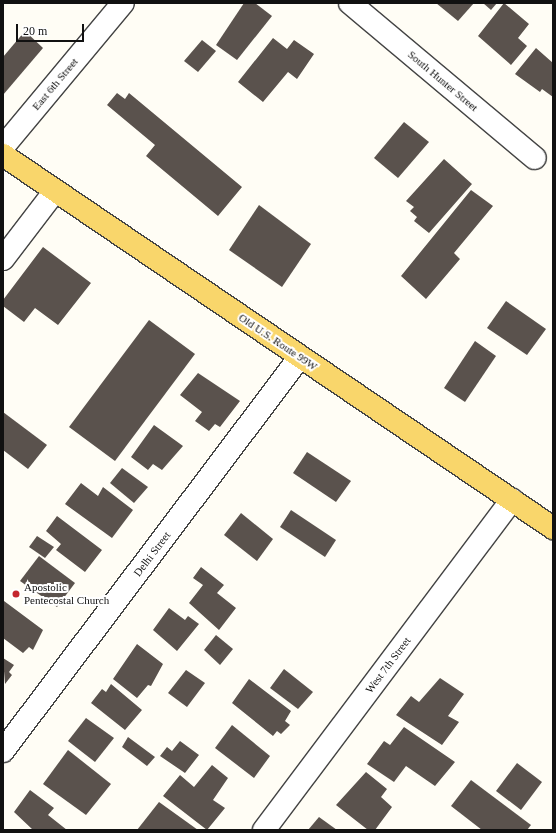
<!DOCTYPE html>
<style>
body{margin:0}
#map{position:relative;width:556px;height:833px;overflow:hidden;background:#fffdf5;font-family:"Times New Roman",serif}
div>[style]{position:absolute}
.building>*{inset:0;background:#5a524d}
.roads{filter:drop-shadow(1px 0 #444) drop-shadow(-1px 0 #444) drop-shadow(0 1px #444) drop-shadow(0 -1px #444)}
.minor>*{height:22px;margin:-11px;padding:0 11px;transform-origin:11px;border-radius:11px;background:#fff}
.major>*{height:22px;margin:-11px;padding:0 11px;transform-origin:11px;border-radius:11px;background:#f9d66b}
.dots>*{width:11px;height:11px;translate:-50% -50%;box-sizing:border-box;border:2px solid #fff;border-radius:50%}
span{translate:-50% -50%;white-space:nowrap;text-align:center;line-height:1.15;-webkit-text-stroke:4px #fff;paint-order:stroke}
.street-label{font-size:11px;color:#111}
.poi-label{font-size:11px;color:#111}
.left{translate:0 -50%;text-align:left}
.frame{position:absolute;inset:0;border:4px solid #111;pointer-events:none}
.scale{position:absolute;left:16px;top:24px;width:68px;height:18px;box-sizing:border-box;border:2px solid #111;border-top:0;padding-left:5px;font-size:12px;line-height:14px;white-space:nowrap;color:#111;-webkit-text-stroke:3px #fff;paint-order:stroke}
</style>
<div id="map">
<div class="building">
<div style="clip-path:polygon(244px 3px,255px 3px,272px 16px,237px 60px,216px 45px)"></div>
<div style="clip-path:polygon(436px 3px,474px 3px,458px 21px)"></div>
<div style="clip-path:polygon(483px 3px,497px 3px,491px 10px)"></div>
<div style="clip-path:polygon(504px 3px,529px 24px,518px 38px,527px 46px,511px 65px,478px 36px)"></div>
<div style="clip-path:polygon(25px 31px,43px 48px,3px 95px,3px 57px)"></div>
<div style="clip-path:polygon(273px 38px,287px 49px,294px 40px,314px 54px,297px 79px,288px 72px,263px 102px,238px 82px)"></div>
<div style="clip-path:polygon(202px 40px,216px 51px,198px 72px,184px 61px)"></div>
<div style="clip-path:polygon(536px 48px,553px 63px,553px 97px,542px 89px,540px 92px,515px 74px)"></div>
<div style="clip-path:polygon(117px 93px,125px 99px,129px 93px,242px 187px,218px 216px,146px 156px,155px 145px,107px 105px)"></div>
<div style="clip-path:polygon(404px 122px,429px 142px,398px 178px,374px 158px)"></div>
<div style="clip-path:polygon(444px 159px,472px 184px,429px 233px,414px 221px,417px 217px,410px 211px,414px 207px,406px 201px)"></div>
<div style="clip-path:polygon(471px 190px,493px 206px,454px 253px,460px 259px,426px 299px,401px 276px)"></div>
<div style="clip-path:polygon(259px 205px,311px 244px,282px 287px,229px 250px)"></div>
<div style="clip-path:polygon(43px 247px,91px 283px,58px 325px,35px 308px,24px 322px,3px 306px,3px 300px)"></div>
<div style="clip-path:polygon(506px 301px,546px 329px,527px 355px,487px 328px)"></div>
<div style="clip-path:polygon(149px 320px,195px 354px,115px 461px,69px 427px)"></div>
<div style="clip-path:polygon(475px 341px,496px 356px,465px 402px,444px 388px)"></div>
<div style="clip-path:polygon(198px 373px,240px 401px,220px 427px,215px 424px,209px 431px,195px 421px,202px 412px,180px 395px)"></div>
<div style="clip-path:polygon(3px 412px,47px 445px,28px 469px,3px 450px)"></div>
<div style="clip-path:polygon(154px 425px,183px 446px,162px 470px,153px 464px,148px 470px,131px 457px)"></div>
<div style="clip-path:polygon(307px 452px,351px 481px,336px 502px,293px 473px)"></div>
<div style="clip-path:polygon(122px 468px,148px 487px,134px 503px,110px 483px)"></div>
<div style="clip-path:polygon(81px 483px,98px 496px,103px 487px,133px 510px,112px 538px,65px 504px)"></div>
<div style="clip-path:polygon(291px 510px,336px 540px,325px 557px,280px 527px)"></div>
<div style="clip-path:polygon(241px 513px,273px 539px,257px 561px,224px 535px)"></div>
<div style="clip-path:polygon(57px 516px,102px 550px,85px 572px,56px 550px,61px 544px,46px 531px)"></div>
<div style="clip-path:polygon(37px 536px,54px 547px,45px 558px,29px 547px)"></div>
<div style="clip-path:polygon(39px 556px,75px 583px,57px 607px,20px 581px)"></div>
<div style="clip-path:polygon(201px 567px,224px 585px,217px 593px,236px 608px,219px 630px,189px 603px,203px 585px,193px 578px)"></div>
<div style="clip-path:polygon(4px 601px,43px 630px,33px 650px,29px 647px,23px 653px,3px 638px)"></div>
<div style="clip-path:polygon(169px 608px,185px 620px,188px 616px,199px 624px,177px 651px,153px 630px)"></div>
<div style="clip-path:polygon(216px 635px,233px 649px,220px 665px,204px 650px)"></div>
<div style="clip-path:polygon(137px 644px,163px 664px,151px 686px,148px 685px,137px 698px,113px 679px)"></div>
<div style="clip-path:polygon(3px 658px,14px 665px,9px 672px,12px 675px,5px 684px)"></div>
<div style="clip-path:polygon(284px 669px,313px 692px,298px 709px,270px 688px)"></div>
<div style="clip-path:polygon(186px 670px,205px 683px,187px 707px,168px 693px)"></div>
<div style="clip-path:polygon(440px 678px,464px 694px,448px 716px,459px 722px,442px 745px,396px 715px,411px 696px,419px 702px)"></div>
<div style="clip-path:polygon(249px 679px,291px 711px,285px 721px,290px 725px,281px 734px,277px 731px,273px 736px,232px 703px)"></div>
<div style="clip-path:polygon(111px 684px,142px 710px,125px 730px,91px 703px,102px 689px,106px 692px)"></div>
<div style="clip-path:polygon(86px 718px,114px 738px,95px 762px,68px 741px)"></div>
<div style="clip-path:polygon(232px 725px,270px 756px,254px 778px,215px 748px)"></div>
<div style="clip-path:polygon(404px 727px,455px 762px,435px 786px,406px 766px,394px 782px,367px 764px,384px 741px,390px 745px)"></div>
<div style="clip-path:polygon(128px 737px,155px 757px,147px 766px,122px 747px)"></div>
<div style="clip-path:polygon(180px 741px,199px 755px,185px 773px,160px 756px,167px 747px,172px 751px)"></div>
<div style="clip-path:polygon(68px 750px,111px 784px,86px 815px,43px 784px)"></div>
<div style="clip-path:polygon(517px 763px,542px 782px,521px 810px,496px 791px)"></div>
<div style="clip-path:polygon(212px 765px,228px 778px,213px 800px,225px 808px,207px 830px,163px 796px,180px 775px,194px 787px)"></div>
<div style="clip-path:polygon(366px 772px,387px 789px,381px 797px,392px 807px,375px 830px,368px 830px,336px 805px)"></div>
<div style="clip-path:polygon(471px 780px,531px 825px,527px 830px,482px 830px,451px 806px)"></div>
<div style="clip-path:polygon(30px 790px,54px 808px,48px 815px,67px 830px,33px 830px,14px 812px)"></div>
<div style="clip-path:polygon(159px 802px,198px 830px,137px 830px)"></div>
<div style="clip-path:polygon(319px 817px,337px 830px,308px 830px)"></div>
</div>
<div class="roads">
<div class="minor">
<div style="left:350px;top:3px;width:241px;rotate:40deg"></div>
<div style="left:3px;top:147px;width:187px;rotate:-50.2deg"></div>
<div style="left:3px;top:259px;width:86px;rotate:-52.6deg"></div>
<div style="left:3px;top:751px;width:493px;rotate:-53deg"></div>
<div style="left:264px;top:830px;width:413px;rotate:-53.1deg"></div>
</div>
<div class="major">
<div style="left:3px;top:155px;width:665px;rotate:34.14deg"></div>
</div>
</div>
<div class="dots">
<div style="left:16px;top:594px;background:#c4262e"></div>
</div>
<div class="street-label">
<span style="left:443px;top:81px;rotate:40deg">South Hunter Street</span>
<span style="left:55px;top:84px;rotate:-50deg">East 6th Street</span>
<span style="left:278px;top:342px;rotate:34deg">Old U.S. Route 99W</span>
<span style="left:152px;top:554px;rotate:-53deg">Delhi Street</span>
<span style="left:388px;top:665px;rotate:-53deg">West 7th Street</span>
</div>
<div class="poi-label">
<span class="left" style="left:24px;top:594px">Apostolic<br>Pentecostal Church</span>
</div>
<div class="frame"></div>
<div class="scale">20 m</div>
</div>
